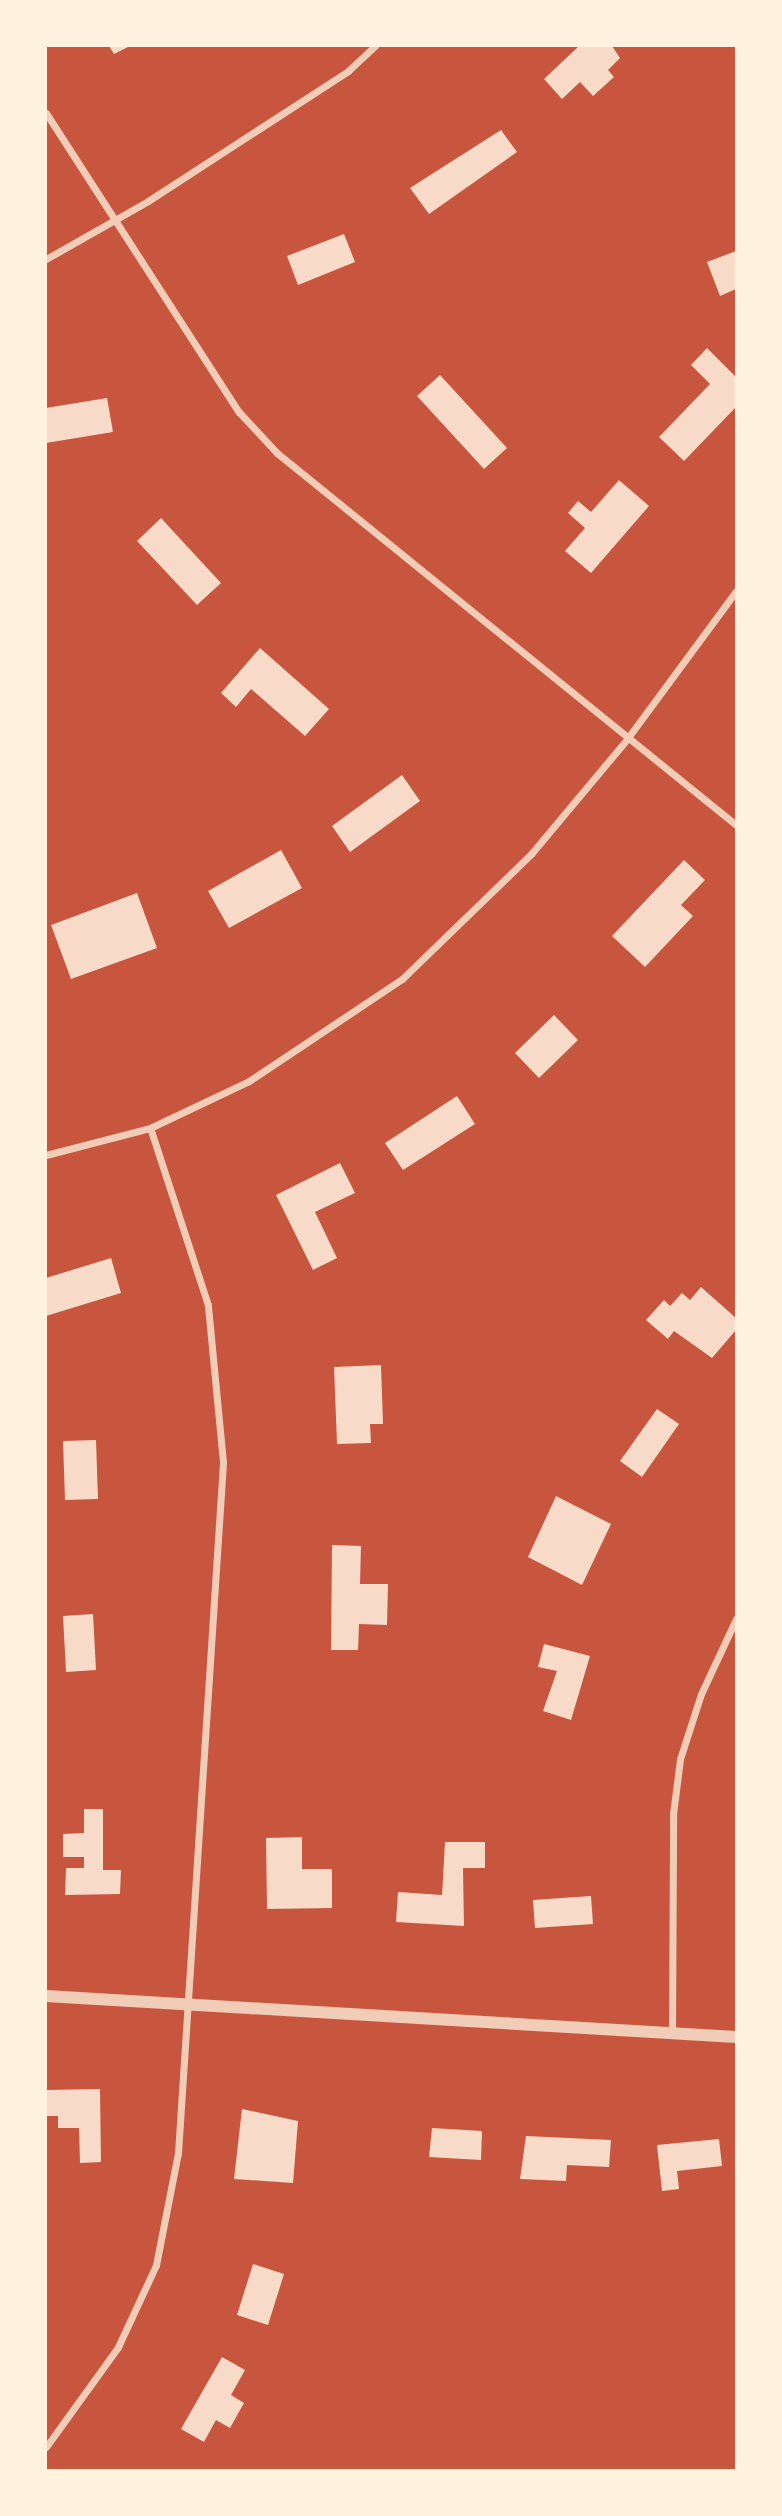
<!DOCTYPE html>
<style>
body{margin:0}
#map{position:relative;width:782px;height:2516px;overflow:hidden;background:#c8553d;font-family:"Roboto Serif",serif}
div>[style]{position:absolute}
.building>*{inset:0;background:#f7dbc8}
.minor>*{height:7px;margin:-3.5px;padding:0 3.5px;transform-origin:3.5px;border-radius:3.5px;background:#f1ccb7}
.tertiary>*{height:12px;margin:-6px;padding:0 6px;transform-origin:6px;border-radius:6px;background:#f1ccb7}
span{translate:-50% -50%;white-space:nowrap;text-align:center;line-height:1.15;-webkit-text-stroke:5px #fff3e0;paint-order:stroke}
.frame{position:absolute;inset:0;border:47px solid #fff3e0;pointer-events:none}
</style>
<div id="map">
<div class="building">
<div style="clip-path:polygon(109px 46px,130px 46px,114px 54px)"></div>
<div style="clip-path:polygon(579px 46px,612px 46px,620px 58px,608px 70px,614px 77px,593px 96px,580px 82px,562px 99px,544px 79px)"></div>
<div style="clip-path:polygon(501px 130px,517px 152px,429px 214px,410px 188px)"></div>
<div style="clip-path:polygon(344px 234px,355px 262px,298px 285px,287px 256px)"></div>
<div style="clip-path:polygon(736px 251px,736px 289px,720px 296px,707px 262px)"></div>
<div style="clip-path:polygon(707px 348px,736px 377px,736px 407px,684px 461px,659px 437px,710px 384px,691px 365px)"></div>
<div style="clip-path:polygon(440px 375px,507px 448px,484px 469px,417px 396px)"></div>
<div style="clip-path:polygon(107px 398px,113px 432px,46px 443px,46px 408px)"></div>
<div style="clip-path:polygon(619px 480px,649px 506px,591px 573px,565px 551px,585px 528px,568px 513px,578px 501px,591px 512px)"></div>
<div style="clip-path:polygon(161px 518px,221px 583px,197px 605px,137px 541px)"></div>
<div style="clip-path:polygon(260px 648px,329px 709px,305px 736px,251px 689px,236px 707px,221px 693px)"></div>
<div style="clip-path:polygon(402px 775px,420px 801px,350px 852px,332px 826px)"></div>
<div style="clip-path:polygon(281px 850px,302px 888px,229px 928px,208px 891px)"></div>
<div style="clip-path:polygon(684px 860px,705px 880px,681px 905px,693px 916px,645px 967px,612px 936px)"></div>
<div style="clip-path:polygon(137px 893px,157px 948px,71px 979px,51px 925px)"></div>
<div style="clip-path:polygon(554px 1015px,578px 1040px,539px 1078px,515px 1053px)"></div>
<div style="clip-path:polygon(457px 1096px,475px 1124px,403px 1170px,385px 1143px)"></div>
<div style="clip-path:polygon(340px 1163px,355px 1193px,315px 1212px,337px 1258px,313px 1270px,276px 1195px)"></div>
<div style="clip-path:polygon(111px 1258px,121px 1293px,46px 1316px,46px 1278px)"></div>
<div style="clip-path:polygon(701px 1287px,736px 1318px,736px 1330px,712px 1358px,674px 1331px,668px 1339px,646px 1320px,664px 1300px,670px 1306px,682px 1293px,690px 1300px)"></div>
<div style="clip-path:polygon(381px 1365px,383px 1424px,370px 1424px,371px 1443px,337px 1444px,334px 1367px)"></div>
<div style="clip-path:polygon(657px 1409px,679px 1424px,642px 1477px,620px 1461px)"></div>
<div style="clip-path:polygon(96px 1440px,98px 1499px,65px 1500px,63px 1441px)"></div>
<div style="clip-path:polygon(556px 1496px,611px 1524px,582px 1585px,528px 1557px)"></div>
<div style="clip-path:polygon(332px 1545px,361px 1546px,360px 1584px,388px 1584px,387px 1625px,359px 1624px,358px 1650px,331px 1650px)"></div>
<div style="clip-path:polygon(93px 1614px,96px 1670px,66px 1672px,63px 1616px)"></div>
<div style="clip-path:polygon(544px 1644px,590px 1656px,571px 1720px,543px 1711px,557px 1671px,538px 1667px)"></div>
<div style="clip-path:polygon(84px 1809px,103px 1809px,103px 1870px,121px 1870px,120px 1894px,65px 1895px,66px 1868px,84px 1868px,84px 1857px,63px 1857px,63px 1834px,84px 1833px)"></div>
<div style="clip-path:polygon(302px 1837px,302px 1869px,332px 1869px,332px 1908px,267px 1909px,266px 1838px)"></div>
<div style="clip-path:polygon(445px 1842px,485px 1842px,485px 1868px,463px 1868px,464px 1926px,396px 1922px,398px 1892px,442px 1895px)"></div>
<div style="clip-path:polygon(591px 1896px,593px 1924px,535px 1928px,533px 1900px)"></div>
<div style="clip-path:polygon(100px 2089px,101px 2162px,80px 2163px,79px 2128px,58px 2128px,58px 2116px,46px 2116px,46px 2090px)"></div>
<div style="clip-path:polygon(242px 2109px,298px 2121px,293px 2183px,234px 2179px)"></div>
<div style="clip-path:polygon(432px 2128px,482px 2131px,481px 2160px,429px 2157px)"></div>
<div style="clip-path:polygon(526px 2136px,611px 2140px,609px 2167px,567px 2165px,566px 2181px,520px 2179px)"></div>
<div style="clip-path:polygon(719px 2139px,722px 2166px,677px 2171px,679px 2189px,662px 2191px,657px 2145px)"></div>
<div style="clip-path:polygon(253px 2264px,284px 2274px,268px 2325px,237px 2315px)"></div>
<div style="clip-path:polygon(222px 2357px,245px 2370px,231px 2395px,244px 2403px,230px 2428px,216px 2420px,204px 2442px,181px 2429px)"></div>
</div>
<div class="minor">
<div style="left:46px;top:113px;width:356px;rotate:57.2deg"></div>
<div style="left:239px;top:412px;width:56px;rotate:47.2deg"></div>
<div style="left:277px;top:453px;width:591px;rotate:39.02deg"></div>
<div style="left:46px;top:259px;width:117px;rotate:-29.6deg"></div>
<div style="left:148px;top:201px;width:239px;rotate:-33deg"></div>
<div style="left:348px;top:71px;width:37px;rotate:-43deg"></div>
<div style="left:46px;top:1155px;width:107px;rotate:-14.6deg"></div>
<div style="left:150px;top:1128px;width:110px;rotate:-25.4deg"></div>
<div style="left:249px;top:1081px;width:184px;rotate:-33.7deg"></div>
<div style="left:402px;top:979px;width:180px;rotate:-44.1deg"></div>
<div style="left:531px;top:854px;width:150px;rotate:-50.1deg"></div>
<div style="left:627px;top:739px;width:184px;rotate:-53.6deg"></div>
<div style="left:672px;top:2033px;width:219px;rotate:-89.7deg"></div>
<div style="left:673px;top:1814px;width:55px;rotate:-82.7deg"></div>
<div style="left:680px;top:1759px;width:68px;rotate:-72.1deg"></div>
<div style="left:701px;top:1694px;width:83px;rotate:-65deg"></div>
<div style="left:46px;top:2447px;width:123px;rotate:-54.2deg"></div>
<div style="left:118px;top:2347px;width:90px;rotate:-65.1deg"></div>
<div style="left:156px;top:2265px;width:114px;rotate:-78.9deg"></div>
<div style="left:178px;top:2153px;width:692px;rotate:-86.27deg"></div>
<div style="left:223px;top:1462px;width:158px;rotate:-95.5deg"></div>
<div style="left:208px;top:1305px;width:186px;rotate:-108.1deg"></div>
</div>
<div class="tertiary">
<div style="left:46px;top:1996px;width:691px;rotate:3.4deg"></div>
</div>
<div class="frame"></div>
</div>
